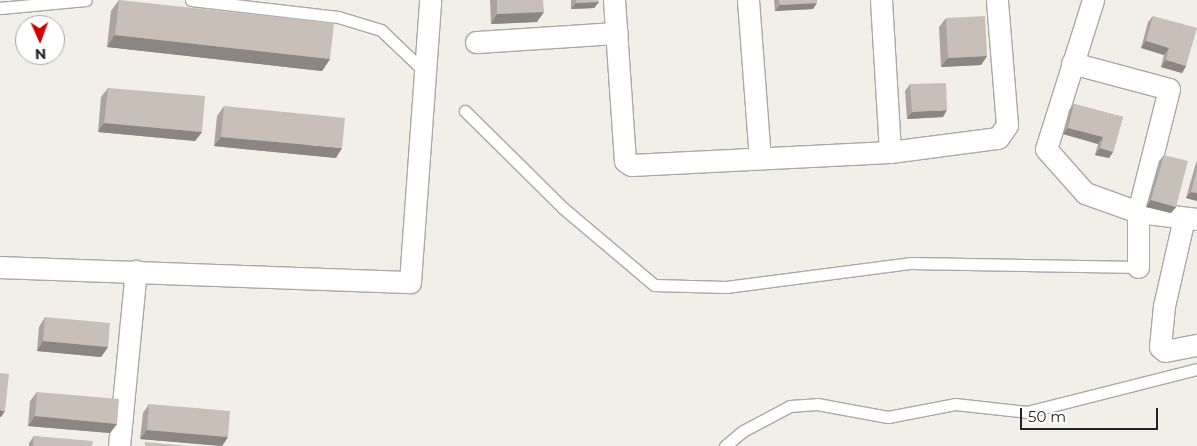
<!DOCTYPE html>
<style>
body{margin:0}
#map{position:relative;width:1197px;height:446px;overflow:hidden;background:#f2efe9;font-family:Montserrat,sans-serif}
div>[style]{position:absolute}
.roads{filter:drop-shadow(1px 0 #a9a9a9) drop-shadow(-1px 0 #a9a9a9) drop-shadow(0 1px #a9a9a9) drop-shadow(0 -1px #a9a9a9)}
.service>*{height:11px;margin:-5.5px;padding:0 5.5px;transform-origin:5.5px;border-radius:5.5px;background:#fff}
.minor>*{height:21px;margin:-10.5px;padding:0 10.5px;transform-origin:10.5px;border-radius:10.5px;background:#fff}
.wall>*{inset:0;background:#aba49e}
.shaded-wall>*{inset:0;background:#8b8681}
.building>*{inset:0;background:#c7bfb8}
span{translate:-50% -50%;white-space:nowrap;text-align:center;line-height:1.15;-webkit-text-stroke:4px #fff;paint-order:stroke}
.north{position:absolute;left:15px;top:15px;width:50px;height:50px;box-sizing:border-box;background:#fff;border:1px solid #a7a7a7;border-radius:50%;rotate:178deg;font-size:14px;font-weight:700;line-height:20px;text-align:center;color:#222}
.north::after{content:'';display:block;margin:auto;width:18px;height:22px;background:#d40000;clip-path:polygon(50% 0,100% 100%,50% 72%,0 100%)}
.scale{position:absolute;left:1020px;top:408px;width:138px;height:22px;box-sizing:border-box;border:2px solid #222;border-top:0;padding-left:6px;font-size:15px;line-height:18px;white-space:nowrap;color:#222;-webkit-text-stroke:4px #fff;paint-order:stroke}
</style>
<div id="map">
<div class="roads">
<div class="service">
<div style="left:191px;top:0;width:148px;rotate:6.6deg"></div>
<div style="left:338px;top:17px;width:45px;rotate:16.8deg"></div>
<div style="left:381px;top:30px;width:61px;rotate:43.7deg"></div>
<div style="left:0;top:8px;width:86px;rotate:-5.3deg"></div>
<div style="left:465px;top:111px;width:138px;rotate:44.7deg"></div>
<div style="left:563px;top:208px;width:119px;rotate:40.2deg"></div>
<div style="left:654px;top:285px;width:72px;rotate:1.6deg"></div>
<div style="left:726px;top:287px;width:187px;rotate:-7.4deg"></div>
<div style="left:911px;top:263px;width:227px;rotate:1deg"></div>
<div style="left:725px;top:446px;width:23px;rotate:-40deg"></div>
<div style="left:743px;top:431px;width:53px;rotate:-28deg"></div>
<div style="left:790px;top:406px;width:27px;rotate:-4deg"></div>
<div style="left:817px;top:404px;width:72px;rotate:10.4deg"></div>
<div style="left:888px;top:417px;width:68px;rotate:-11deg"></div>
<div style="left:955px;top:404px;width:72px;rotate:6.3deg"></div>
<div style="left:1027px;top:412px;width:175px;rotate:-14.2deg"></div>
</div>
<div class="minor">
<div style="left:614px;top:0;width:161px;rotate:86.1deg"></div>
<div style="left:625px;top:161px;width:7px;rotate:34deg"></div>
<div style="left:631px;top:165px;width:259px;rotate:-2.9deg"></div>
<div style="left:890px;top:152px;width:109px;rotate:-7.4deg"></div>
<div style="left:998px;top:138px;width:16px;rotate:-55deg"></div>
<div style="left:1007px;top:125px;width:125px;rotate:-94.6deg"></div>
<div style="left:748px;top:0;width:159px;rotate:85.7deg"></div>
<div style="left:881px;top:0;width:152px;rotate:86.6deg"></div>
<div style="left:1093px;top:0;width:156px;rotate:107.5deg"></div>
<div style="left:1046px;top:149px;width:59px;rotate:48.4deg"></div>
<div style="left:1085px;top:193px;width:56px;rotate:19.7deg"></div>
<div style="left:1138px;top:212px;width:59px;rotate:6.8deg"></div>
<div style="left:476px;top:42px;width:141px;rotate:-3.7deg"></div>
<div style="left:1072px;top:63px;width:100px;rotate:15deg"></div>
<div style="left:1169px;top:89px;width:127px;rotate:104.1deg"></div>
<div style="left:1138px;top:212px;width:55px;rotate:90deg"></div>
<div style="left:1184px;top:218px;width:90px;rotate:102.8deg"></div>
<div style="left:1164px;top:306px;width:41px;rotate:95.6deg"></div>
<div style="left:1160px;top:347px;width:6px;rotate:39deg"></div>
<div style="left:1165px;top:351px;width:33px;rotate:-11deg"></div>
<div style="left:0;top:267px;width:410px;rotate:2.1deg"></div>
<div style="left:410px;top:282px;width:283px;rotate:-85.9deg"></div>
<div style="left:119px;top:446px;width:176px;rotate:-84.5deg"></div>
</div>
</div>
<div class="wall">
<div style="clip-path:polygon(119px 0,330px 59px,322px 71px,107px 47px,111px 11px)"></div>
<div style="clip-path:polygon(490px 0,543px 0,537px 22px,491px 24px)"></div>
<div style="clip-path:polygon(571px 0,598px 0,599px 2px,594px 8px,571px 9px)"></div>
<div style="clip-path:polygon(774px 0,817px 0,813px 9px,775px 11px)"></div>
<div style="clip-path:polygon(1153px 16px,1186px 66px,1182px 73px,1161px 67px,1164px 55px,1141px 48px,1148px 22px)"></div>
<div style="clip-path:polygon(946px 18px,987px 56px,981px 65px,941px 67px,939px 27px)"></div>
<div style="clip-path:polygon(910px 84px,943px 117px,907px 119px,905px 91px)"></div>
<div style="clip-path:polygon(108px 88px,202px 132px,195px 141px,98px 132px,101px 97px)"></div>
<div style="clip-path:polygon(1074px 104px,1123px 117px,1113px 152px,1109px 158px,1095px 155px,1098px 144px,1063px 134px,1069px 110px)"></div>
<div style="clip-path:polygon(224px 106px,336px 158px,214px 146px,217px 116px)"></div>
<div style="clip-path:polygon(1164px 155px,1176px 207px,1171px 213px,1146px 207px,1159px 161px)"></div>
<div style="clip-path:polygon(1197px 161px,1197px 201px,1186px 198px,1196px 163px)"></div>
<div style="clip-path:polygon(45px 317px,108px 347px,101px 357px,37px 351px,39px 327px)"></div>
<div style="clip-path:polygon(37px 392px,117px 424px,110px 433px,28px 426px,30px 401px)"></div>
<div style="clip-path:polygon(149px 404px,228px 437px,222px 446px,140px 439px,143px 413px)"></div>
<div style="clip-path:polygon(34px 436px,92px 446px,29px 446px,29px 443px)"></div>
</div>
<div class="shaded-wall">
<div style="clip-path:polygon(599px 2px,594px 8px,571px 9px,576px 3px)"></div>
<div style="clip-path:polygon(817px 3px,813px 9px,775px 11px,780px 5px)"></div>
<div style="clip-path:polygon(544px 12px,537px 22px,491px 24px,497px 14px)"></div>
<div style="clip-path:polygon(115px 35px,330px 59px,322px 71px,107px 47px)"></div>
<div style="clip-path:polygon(1146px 41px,1169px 48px,1164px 55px,1141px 48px)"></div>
<div style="clip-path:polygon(987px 56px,981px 65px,941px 67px,948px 58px)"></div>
<div style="clip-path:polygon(1166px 60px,1186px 66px,1182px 73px,1161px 67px)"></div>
<div style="clip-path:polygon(947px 110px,943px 117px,907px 119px,912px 112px)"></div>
<div style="clip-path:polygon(104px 123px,202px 132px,195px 141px,98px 132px)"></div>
<div style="clip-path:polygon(1068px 128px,1103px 137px,1098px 144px,1063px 134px)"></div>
<div style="clip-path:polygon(221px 137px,342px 148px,336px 158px,214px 146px)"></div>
<div style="clip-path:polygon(1100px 148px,1113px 152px,1109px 158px,1095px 155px)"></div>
<div style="clip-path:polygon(1191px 192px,1197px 193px,1197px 201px,1186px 198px)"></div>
<div style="clip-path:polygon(1151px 200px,1176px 207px,1171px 213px,1146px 207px)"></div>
<div style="clip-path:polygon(43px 341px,108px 347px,101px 357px,37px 351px)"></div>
<div style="clip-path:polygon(0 410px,5px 411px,1px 417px,0 417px)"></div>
<div style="clip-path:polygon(35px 416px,117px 424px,110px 433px,28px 426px)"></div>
<div style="clip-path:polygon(147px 430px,228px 437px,222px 446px,140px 439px)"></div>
</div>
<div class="building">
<div style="clip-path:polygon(119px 0,334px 23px,330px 59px,115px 35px)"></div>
<div style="clip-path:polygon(497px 0,543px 0,544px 12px,497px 14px)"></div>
<div style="clip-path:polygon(576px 0,598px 0,599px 2px,576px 3px)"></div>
<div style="clip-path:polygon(779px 0,817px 0,817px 3px,780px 5px)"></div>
<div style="clip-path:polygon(985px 16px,987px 56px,948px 58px,946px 18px)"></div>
<div style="clip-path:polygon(1153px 16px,1197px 28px,1186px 66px,1166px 60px,1169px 48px,1146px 41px)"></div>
<div style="clip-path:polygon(946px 83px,947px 110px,912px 112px,910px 84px)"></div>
<div style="clip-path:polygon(108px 88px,205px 96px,202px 132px,104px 123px)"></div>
<div style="clip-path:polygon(1074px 104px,1123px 117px,1113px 152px,1100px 148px,1103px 137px,1068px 128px)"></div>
<div style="clip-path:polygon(224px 106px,345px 118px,342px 148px,221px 137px)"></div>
<div style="clip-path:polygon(1164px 155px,1188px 161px,1176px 207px,1151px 200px)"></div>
<div style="clip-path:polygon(1197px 169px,1197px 193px,1191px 192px)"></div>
<div style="clip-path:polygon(45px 317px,110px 323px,108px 347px,43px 341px)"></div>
<div style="clip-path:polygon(0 373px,9px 374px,5px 411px,0 410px)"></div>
<div style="clip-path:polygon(37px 392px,119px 399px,117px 424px,35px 416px)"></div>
<div style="clip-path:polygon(149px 404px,230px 411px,228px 437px,147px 430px)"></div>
<div style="clip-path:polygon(34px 436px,93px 441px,92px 446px,33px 446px)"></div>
<div style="clip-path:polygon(145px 442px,188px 446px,145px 446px)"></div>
</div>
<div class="north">N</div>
<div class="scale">50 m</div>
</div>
